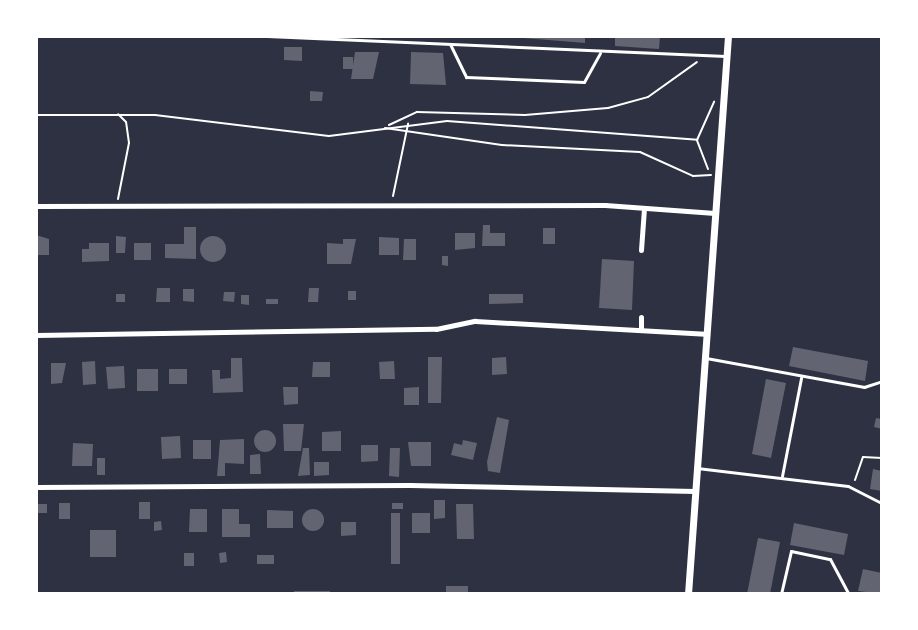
<!DOCTYPE html>
<style>
body{margin:0}
#map{position:relative;width:918px;height:630px;overflow:hidden;background:#2d3142;font-family:"Work Sans",sans-serif}
div>[style]{position:absolute}
.building>*{inset:0;background:#626471}
.round{border-radius:50%}
.path>*{height:2px;margin:-1px;padding:0 1px;transform-origin:1px;border-radius:1px;background:#fff}
.service>*{height:3px;margin:-1.5px;padding:0 1.5px;transform-origin:1.5px;border-radius:1.5px;background:#fff}
.minor>*{height:5px;margin:-2.5px;padding:0 2.5px;transform-origin:2.5px;border-radius:2.5px;background:#fff}
.tertiary>*{height:7px;margin:-3.5px;padding:0 3.5px;transform-origin:3.5px;border-radius:3.5px;background:#fff}
span{translate:-50% -50%;white-space:nowrap;text-align:center;line-height:1.15;-webkit-text-stroke:6px #fff;paint-order:stroke}
.frame{position:absolute;inset:0;border:38px solid #fff;pointer-events:none}
</style>
<div id="map">
<div class="building">
<div style="clip-path:polygon(498px 36px,585px 36px,585px 43px)"></div>
<div style="clip-path:polygon(615px 36px,660px 36px,659px 49px,615px 46px)"></div>
<div style="clip-path:polygon(284px 47px,302px 47px,302px 61px,284px 60px)"></div>
<div style="clip-path:polygon(355px 52px,379px 52px,373px 79px,351px 79px)"></div>
<div style="clip-path:polygon(411px 52px,443px 53px,446px 85px,410px 84px)"></div>
<div style="clip-path:polygon(343px 57px,353px 57px,353px 69px,343px 69px)"></div>
<div style="clip-path:polygon(310px 91px,323px 92px,322px 101px,310px 101px)"></div>
<div style="clip-path:polygon(483px 225px,490px 225px,490px 233px,505px 233px,505px 246px,482px 246px)"></div>
<div style="clip-path:polygon(184px 227px,196px 227px,196px 259px,165px 258px,165px 244px,184px 244px)"></div>
<div style="clip-path:polygon(543px 228px,555px 228px,555px 244px,543px 244px)"></div>
<div style="clip-path:polygon(455px 233px,475px 233px,475px 248px,455px 250px)"></div>
<div style="clip-path:polygon(36px 235px,49px 239px,49px 255px,36px 255px)"></div>
<div style="clip-path:polygon(116px 236px,126px 237px,125px 253px,116px 253px)"></div>
<div class="round" style="left:200px;top:236px;width:26px;height:26px"></div>
<div style="clip-path:polygon(379px 237px,399px 238px,399px 255px,379px 255px)"></div>
<div style="clip-path:polygon(343px 239px,356px 239px,351px 264px,327px 264px,327px 243px,343px 244px)"></div>
<div style="clip-path:polygon(404px 239px,416px 239px,416px 260px,403px 260px)"></div>
<div style="clip-path:polygon(89px 243px,109px 243px,109px 261px,82px 262px,82px 249px,89px 249px)"></div>
<div style="clip-path:polygon(134px 243px,151px 243px,151px 260px,134px 260px)"></div>
<div style="clip-path:polygon(442px 256px,448px 256px,448px 266px,442px 265px)"></div>
<div style="clip-path:polygon(602px 259px,634px 261px,632px 310px,599px 308px)"></div>
<div style="clip-path:polygon(157px 288px,170px 288px,170px 302px,156px 302px)"></div>
<div style="clip-path:polygon(309px 288px,319px 288px,318px 302px,308px 302px)"></div>
<div style="clip-path:polygon(183px 289px,194px 289px,194px 302px,183px 301px)"></div>
<div style="clip-path:polygon(348px 291px,356px 291px,356px 300px,348px 300px)"></div>
<div style="clip-path:polygon(224px 292px,235px 292px,234px 302px,223px 301px)"></div>
<div style="clip-path:polygon(116px 294px,125px 294px,125px 302px,116px 302px)"></div>
<div style="clip-path:polygon(489px 294px,523px 294px,523px 303px,489px 304px)"></div>
<div style="clip-path:polygon(241px 295px,249px 295px,249px 305px,241px 304px)"></div>
<div style="clip-path:polygon(266px 299px,278px 299px,278px 304px,266px 304px)"></div>
<div style="clip-path:polygon(793px 347px,868px 361px,865px 381px,789px 366px)"></div>
<div style="clip-path:polygon(428px 357px,442px 357px,441px 403px,428px 403px)"></div>
<div style="clip-path:polygon(506px 357px,507px 374px,492px 375px,492px 358px)"></div>
<div style="clip-path:polygon(231px 358px,242px 358px,243px 392px,213px 393px,212px 370px,220px 370px,220px 379px,231px 378px)"></div>
<div style="clip-path:polygon(95px 361px,96px 384px,83px 385px,82px 362px)"></div>
<div style="clip-path:polygon(394px 361px,395px 379px,380px 379px,379px 362px)"></div>
<div style="clip-path:polygon(313px 362px,330px 362px,330px 377px,312px 377px)"></div>
<div style="clip-path:polygon(51px 363px,66px 363px,62px 383px,51px 384px)"></div>
<div style="clip-path:polygon(124px 366px,125px 388px,108px 389px,106px 367px)"></div>
<div style="clip-path:polygon(137px 369px,158px 369px,158px 391px,137px 391px)"></div>
<div style="clip-path:polygon(169px 369px,187px 369px,187px 384px,169px 384px)"></div>
<div style="clip-path:polygon(766px 379px,786px 383px,771px 458px,752px 454px)"></div>
<div style="clip-path:polygon(283px 387px,298px 387px,298px 404px,284px 405px)"></div>
<div style="clip-path:polygon(419px 387px,419px 405px,404px 405px,404px 388px)"></div>
<div style="clip-path:polygon(497px 417px,509px 420px,500px 473px,488px 471px,487px 462px)"></div>
<div style="clip-path:polygon(876px 418px,882px 419px,882px 429px,874px 427px)"></div>
<div style="clip-path:polygon(283px 424px,304px 424px,301px 451px,284px 451px)"></div>
<div class="round" style="left:254px;top:430px;width:22px;height:22px"></div>
<div style="clip-path:polygon(341px 431px,341px 451px,322px 451px,322px 432px)"></div>
<div style="clip-path:polygon(180px 436px,181px 458px,162px 459px,161px 437px)"></div>
<div style="clip-path:polygon(244px 439px,244px 464px,225px 463px,225px 476px,217px 476px,220px 440px)"></div>
<div style="clip-path:polygon(193px 440px,211px 440px,211px 459px,193px 459px)"></div>
<div style="clip-path:polygon(463px 440px,477px 443px,473px 460px,451px 455px,454px 443px,462px 445px)"></div>
<div style="clip-path:polygon(408px 442px,431px 442px,431px 466px,411px 466px)"></div>
<div style="clip-path:polygon(73px 443px,93px 444px,92px 466px,72px 466px)"></div>
<div style="clip-path:polygon(361px 445px,378px 445px,378px 461px,361px 462px)"></div>
<div style="clip-path:polygon(303px 448px,309px 448px,310px 475px,298px 476px)"></div>
<div style="clip-path:polygon(390px 448px,400px 448px,399px 477px,389px 476px)"></div>
<div style="clip-path:polygon(260px 454px,261px 474px,250px 474px,250px 455px)"></div>
<div style="clip-path:polygon(97px 458px,105px 458px,105px 475px,97px 475px)"></div>
<div style="clip-path:polygon(314px 462px,329px 462px,329px 475px,314px 476px)"></div>
<div style="clip-path:polygon(873px 469px,882px 471px,882px 491px,870px 489px)"></div>
<div style="clip-path:polygon(434px 500px,445px 500px,445px 518px,434px 519px)"></div>
<div style="clip-path:polygon(139px 502px,150px 502px,150px 519px,139px 519px)"></div>
<div style="clip-path:polygon(59px 503px,70px 503px,70px 519px,59px 519px)"></div>
<div style="clip-path:polygon(392px 503px,403px 503px,403px 509px,392px 509px)"></div>
<div style="clip-path:polygon(38px 504px,47px 504px,47px 513px,38px 513px)"></div>
<div style="clip-path:polygon(456px 504px,473px 504px,474px 539px,457px 539px)"></div>
<div class="round" style="left:302px;top:509px;width:22px;height:22px"></div>
<div style="clip-path:polygon(190px 509px,207px 509px,207px 532px,189px 532px)"></div>
<div style="clip-path:polygon(222px 509px,239px 509px,239px 524px,250px 524px,250px 537px,222px 537px)"></div>
<div style="clip-path:polygon(267px 510px,293px 511px,293px 528px,267px 528px)"></div>
<div style="clip-path:polygon(391px 513px,400px 513px,400px 564px,391px 564px)"></div>
<div style="clip-path:polygon(412px 513px,430px 513px,430px 533px,412px 533px)"></div>
<div style="clip-path:polygon(161px 521px,162px 530px,154px 531px,154px 522px)"></div>
<div style="clip-path:polygon(341px 522px,356px 522px,356px 535px,341px 536px)"></div>
<div style="clip-path:polygon(794px 523px,848px 534px,844px 555px,790px 545px)"></div>
<div style="clip-path:polygon(90px 530px,116px 530px,116px 557px,90px 557px)"></div>
<div style="clip-path:polygon(758px 538px,780px 542px,770px 594px,747px 594px)"></div>
<div style="clip-path:polygon(226px 552px,227px 562px,220px 563px,219px 553px)"></div>
<div style="clip-path:polygon(184px 553px,194px 553px,194px 566px,184px 566px)"></div>
<div style="clip-path:polygon(257px 555px,274px 555px,274px 564px,257px 564px)"></div>
<div style="clip-path:polygon(863px 569px,882px 573px,882px 594px,858px 591px)"></div>
<div style="clip-path:polygon(446px 586px,468px 586px,468px 594px,446px 594px)"></div>
<div style="clip-path:polygon(294px 591px,330px 591px,330px 594px,294px 594px)"></div>
</div>
<div class="path">
<div style="left:36px;top:115px;width:119px"></div>
<div style="left:155px;top:115px;width:175px;rotate:6.9deg"></div>
<div style="left:329px;top:136px;width:119px;rotate:-7.2deg"></div>
<div style="left:447px;top:121px;width:251px;rotate:4.3deg"></div>
<div style="left:389px;top:125px;width:31px;rotate:-25deg"></div>
<div style="left:417px;top:112px;width:108px;rotate:1.6deg"></div>
<div style="left:525px;top:115px;width:83px;rotate:-4.8deg"></div>
<div style="left:608px;top:108px;width:41px;rotate:-15.4deg"></div>
<div style="left:648px;top:97px;width:60px;rotate:-35.5deg"></div>
<div style="left:385px;top:128px;width:118px;rotate:8.3deg"></div>
<div style="left:502px;top:145px;width:138px;rotate:2.9deg"></div>
<div style="left:640px;top:152px;width:58px;rotate:24.4deg"></div>
<div style="left:693px;top:176px;width:18px;rotate:-3deg"></div>
<div style="left:708px;top:169px;width:31px;rotate:-111deg"></div>
<div style="left:697px;top:140px;width:42px;rotate:-65.9deg"></div>
<div style="left:393px;top:196px;width:74px;rotate:-78.2deg"></div>
<div style="left:118px;top:199px;width:57px;rotate:-78.9deg"></div>
<div style="left:129px;top:143px;width:21px;rotate:-98deg"></div>
<div style="left:126px;top:122px;width:11px;rotate:-135deg"></div>
<div style="left:855px;top:480px;width:24px;rotate:-71deg"></div>
<div style="left:863px;top:457px;width:19px;rotate:3deg"></div>
</div>
<div class="service">
<div style="left:267px;top:36px;width:459px;rotate:2.5deg"></div>
<div style="left:450px;top:44px;width:37px;rotate:64deg"></div>
<div style="left:466px;top:77px;width:118px;rotate:2.4deg"></div>
<div style="left:584px;top:82px;width:33px;rotate:-61deg"></div>
<div style="left:706px;top:358px;width:161px;rotate:10.4deg"></div>
<div style="left:864px;top:387px;width:19px;rotate:-18deg"></div>
<div style="left:697px;top:468px;width:152px;rotate:6.8deg"></div>
<div style="left:848px;top:486px;width:38px;rotate:27deg"></div>
<div style="left:782px;top:476px;width:100px;rotate:-79deg"></div>
<div style="left:781px;top:594px;width:44px;rotate:-76.9deg"></div>
<div style="left:791px;top:551px;width:40px;rotate:12deg"></div>
<div style="left:830px;top:559px;width:40px;rotate:62deg"></div>
</div>
<div class="minor">
<div style="left:36px;top:206px;width:569px;rotate:-0.1deg"></div>
<div style="left:605px;top:205px;width:110px;rotate:4.2deg"></div>
<div style="left:641px;top:250px;width:42px;rotate:-85.9deg"></div>
<div style="left:641px;top:330px;width:13px;rotate:-90deg"></div>
<div style="left:36px;top:335px;width:400px;rotate:-0.9deg"></div>
<div style="left:436px;top:329px;width:40px;rotate:-12deg"></div>
<div style="left:475px;top:321px;width:230px;rotate:3.2deg"></div>
<div style="left:36px;top:487px;width:374px;rotate:-0.3deg"></div>
<div style="left:410px;top:485px;width:285px;rotate:1.2deg"></div>
</div>
<div class="tertiary">
<div style="left:688px;top:594px;width:559px;rotate:-85.9deg"></div>
</div>
<div class="frame"></div>
</div>
